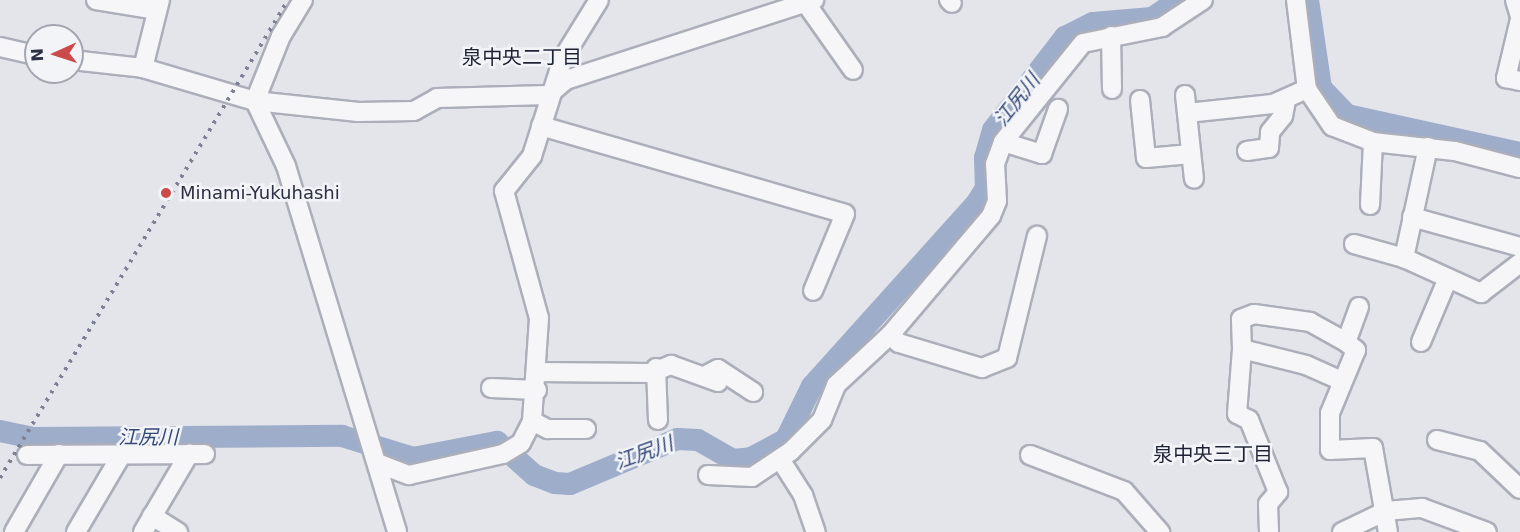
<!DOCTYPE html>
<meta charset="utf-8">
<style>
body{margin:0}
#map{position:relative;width:1520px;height:532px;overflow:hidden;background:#e3e5eb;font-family:"DejaVu Sans","Noto Sans JP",sans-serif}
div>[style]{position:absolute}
.river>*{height:22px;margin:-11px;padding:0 11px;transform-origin:11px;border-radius:11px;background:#9eadca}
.roads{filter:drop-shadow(2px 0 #acafb9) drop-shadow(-2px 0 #acafb9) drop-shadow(0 2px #acafb9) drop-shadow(0 -2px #acafb9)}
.minor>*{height:18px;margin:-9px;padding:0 9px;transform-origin:9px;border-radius:9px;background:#f6f6f9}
.rail>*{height:4px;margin-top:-2px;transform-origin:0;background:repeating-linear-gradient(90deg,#7c8294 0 3px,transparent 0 9px)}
.dots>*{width:16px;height:16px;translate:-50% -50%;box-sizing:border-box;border:3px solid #f3f4f8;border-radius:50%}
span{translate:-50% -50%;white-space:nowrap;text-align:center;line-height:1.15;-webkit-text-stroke:5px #f3f4f8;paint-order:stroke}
.poi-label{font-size:18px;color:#2b3043}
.left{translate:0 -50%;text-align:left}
.neighbourhood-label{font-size:20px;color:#1d2134}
.water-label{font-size:20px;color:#354977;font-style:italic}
.north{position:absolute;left:24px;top:24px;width:60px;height:60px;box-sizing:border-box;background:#f3f4f8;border:2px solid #a3a6b0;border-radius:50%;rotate:267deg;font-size:16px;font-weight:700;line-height:24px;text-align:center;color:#2b3043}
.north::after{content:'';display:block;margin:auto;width:21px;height:27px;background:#cd4a4b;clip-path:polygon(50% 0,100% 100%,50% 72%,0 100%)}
</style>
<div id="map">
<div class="river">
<div style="left:1308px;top:0;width:89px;rotate:81.6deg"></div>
<div style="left:1321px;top:88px;width:37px;rotate:46deg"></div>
<div style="left:1347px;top:115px;width:177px;rotate:12.4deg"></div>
<div style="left:0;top:431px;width:33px;rotate:12deg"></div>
<div style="left:32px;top:438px;width:310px;rotate:-0.4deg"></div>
<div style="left:342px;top:436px;width:74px;rotate:17.2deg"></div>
<div style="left:413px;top:458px;width:86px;rotate:-10.8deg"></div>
<div style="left:497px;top:442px;width:50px;rotate:41.7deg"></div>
<div style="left:534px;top:475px;width:22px;rotate:21deg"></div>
<div style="left:555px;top:483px;width:15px;rotate:4deg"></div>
<div style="left:570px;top:484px;width:116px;rotate:-22.8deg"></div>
<div style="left:677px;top:439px;width:21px;rotate:3deg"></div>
<div style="left:698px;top:440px;width:40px;rotate:29.7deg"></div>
<div style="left:733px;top:460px;width:18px;rotate:-6deg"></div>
<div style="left:751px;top:458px;width:40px;rotate:-28deg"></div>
<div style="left:786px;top:439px;width:59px;rotate:-63.9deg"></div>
<div style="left:812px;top:386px;width:245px;rotate:-48deg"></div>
<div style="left:976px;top:204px;width:19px;rotate:-58deg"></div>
<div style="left:986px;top:188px;width:30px;rotate:-92deg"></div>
<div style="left:985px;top:158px;width:29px;rotate:-74deg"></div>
<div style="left:993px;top:130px;width:118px;rotate:-52.3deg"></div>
<div style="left:1065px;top:37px;width:31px;rotate:-27deg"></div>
<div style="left:1093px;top:23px;width:59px;rotate:-4.8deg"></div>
<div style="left:1152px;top:18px;width:32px;rotate:-34deg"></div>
</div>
<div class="roads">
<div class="minor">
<div style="left:96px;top:0;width:62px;rotate:9.3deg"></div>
<div style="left:949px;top:0;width:4px;rotate:45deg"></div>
<div style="left:1296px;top:0;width:90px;rotate:83deg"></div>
<div style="left:1307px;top:89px;width:45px;rotate:56deg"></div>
<div style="left:1332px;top:126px;width:44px;rotate:21.3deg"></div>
<div style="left:1373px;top:142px;width:82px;rotate:6.3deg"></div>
<div style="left:1455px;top:151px;width:67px;rotate:14.7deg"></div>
<div style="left:1515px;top:0;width:17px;rotate:73deg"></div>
<div style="left:805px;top:2px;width:83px;rotate:54.8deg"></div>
<div style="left:1520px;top:19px;width:61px;rotate:103.3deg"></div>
<div style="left:1506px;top:78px;width:14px;rotate:12deg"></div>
<div style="left:1111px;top:36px;width:53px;rotate:88.9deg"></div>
<div style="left:0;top:47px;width:37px;rotate:13deg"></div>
<div style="left:72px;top:60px;width:71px;rotate:6.4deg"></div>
<div style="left:143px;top:68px;width:117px;rotate:16.4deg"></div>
<div style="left:255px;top:101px;width:104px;rotate:6.1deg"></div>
<div style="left:358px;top:112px;width:56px;rotate:-1deg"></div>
<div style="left:414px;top:111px;width:26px;rotate:-29deg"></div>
<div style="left:437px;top:98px;width:111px;rotate:-1.5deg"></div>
<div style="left:548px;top:95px;width:23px;rotate:-40deg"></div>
<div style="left:566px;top:80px;width:261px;rotate:-17.9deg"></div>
<div style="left:143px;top:68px;width:70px;rotate:-76deg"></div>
<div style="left:1185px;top:95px;width:84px;rotate:83.9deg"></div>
<div style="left:1140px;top:100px;width:58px;rotate:84.1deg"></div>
<div style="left:1146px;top:158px;width:45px;rotate:-5.1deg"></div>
<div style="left:255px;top:101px;width:72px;rotate:64.5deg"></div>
<div style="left:286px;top:166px;width:382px;rotate:73.1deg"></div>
<div style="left:255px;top:101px;width:70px;rotate:-68.2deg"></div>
<div style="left:281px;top:36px;width:42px;rotate:-58.6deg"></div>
<div style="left:1187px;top:113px;width:86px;rotate:-6deg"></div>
<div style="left:1273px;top:104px;width:37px;rotate:-24deg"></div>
<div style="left:541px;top:126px;width:316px;rotate:16.1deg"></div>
<div style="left:845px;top:214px;width:83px;rotate:112.6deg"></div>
<div style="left:1003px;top:142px;width:41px;rotate:17.1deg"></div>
<div style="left:1042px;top:154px;width:48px;rotate:-70.4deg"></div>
<div style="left:1428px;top:147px;width:114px;rotate:102.2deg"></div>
<div style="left:1404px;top:258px;width:85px;rotate:24.4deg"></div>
<div style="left:1481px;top:293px;width:49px;rotate:-37.6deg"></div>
<div style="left:1247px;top:151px;width:22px;rotate:-8deg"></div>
<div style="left:1269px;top:148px;width:16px;rotate:-86deg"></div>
<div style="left:1270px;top:132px;width:21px;rotate:-51deg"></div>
<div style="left:1283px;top:116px;width:16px;rotate:-79deg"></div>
<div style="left:1370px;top:205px;width:63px;rotate:-87.3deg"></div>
<div style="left:1412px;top:217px;width:112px;rotate:15.5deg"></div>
<div style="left:1354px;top:244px;width:52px;rotate:15.6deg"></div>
<div style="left:1359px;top:307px;width:37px;rotate:110deg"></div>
<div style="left:1346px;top:342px;width:13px;rotate:39deg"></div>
<div style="left:1356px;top:350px;width:68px;rotate:112.4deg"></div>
<div style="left:1330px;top:413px;width:37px;rotate:90deg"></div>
<div style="left:1330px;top:450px;width:43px;rotate:-2.7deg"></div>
<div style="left:1373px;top:448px;width:85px;rotate:79.9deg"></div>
<div style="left:890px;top:335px;width:156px;rotate:-49.7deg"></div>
<div style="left:991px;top:216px;width:16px;rotate:-68deg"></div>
<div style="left:997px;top:201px;width:37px;rotate:-93deg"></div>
<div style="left:995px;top:164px;width:23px;rotate:-70deg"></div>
<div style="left:1003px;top:142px;width:127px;rotate:-51.1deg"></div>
<div style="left:1083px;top:43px;width:81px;rotate:-11.4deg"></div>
<div style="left:1162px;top:27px;width:49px;rotate:-33.4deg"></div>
<div style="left:1421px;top:342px;width:69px;rotate:-67.1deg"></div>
<div style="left:1242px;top:349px;width:30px;rotate:-92deg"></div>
<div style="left:1241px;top:319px;width:14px;rotate:-21deg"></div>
<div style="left:1254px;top:314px;width:57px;rotate:8.1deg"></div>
<div style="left:1310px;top:322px;width:41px;rotate:29.1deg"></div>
<div style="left:656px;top:368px;width:52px;rotate:87.8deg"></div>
<div style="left:536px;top:372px;width:115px;rotate:0.5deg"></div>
<div style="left:651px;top:373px;width:22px;rotate:-22deg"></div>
<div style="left:671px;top:365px;width:50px;rotate:19.9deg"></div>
<div style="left:708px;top:374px;width:11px;rotate:-27deg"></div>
<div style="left:718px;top:369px;width:42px;rotate:33.3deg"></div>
<div style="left:491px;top:388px;width:46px;rotate:2.5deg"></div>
<div style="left:532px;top:421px;width:18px;rotate:27deg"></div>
<div style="left:548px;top:429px;width:38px"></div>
<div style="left:1437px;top:440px;width:44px;rotate:14.3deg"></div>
<div style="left:1480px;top:451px;width:55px;rotate:43.5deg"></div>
<div style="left:27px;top:455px;width:178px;rotate:-0.3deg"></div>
<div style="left:1030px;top:455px;width:101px;rotate:21deg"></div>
<div style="left:1124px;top:491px;width:55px;rotate:48.7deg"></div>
<div style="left:780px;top:459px;width:43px;rotate:57.4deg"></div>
<div style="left:803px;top:495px;width:39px;rotate:71deg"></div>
<div style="left:377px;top:463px;width:34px;rotate:21deg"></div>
<div style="left:409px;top:475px;width:96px;rotate:-12.6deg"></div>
<div style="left:503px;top:454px;width:21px;rotate:-31deg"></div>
<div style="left:521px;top:443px;width:25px;rotate:-63deg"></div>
<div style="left:532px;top:421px;width:103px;rotate:-86.1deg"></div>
<div style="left:539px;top:318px;width:132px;rotate:-105.4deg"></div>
<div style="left:504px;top:191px;width:45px;rotate:-51.3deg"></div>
<div style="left:532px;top:156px;width:103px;rotate:-72.4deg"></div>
<div style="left:563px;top:58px;width:68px;rotate:-58.2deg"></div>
<div style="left:708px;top:475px;width:44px;rotate:2.6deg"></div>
<div style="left:752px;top:477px;width:47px;rotate:-33.7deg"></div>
<div style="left:791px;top:451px;width:44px;rotate:-45deg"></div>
<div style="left:822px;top:420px;width:38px;rotate:-68deg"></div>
<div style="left:836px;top:385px;width:74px;rotate:-42.8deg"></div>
<div style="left:890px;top:335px;width:12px;rotate:42deg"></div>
<div style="left:899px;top:343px;width:87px;rotate:16.8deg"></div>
<div style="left:982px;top:368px;width:27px;rotate:-22deg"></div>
<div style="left:1007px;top:358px;width:126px;rotate:-76.2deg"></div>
<div style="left:152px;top:516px;width:31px;rotate:32deg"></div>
<div style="left:14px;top:532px;width:90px;rotate:-60deg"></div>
<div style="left:76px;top:532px;width:91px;rotate:-59.5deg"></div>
<div style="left:143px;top:532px;width:91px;rotate:-59.5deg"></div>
<div style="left:1269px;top:532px;width:28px;rotate:-92deg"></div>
<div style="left:1268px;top:504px;width:16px;rotate:-50deg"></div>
<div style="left:1278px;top:492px;width:78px;rotate:-111.9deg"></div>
<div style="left:1249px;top:420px;width:13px;rotate:-153deg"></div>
<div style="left:1237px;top:414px;width:65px;rotate:-85.6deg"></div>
<div style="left:1242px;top:349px;width:66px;rotate:14deg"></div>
<div style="left:1306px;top:365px;width:39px;rotate:24deg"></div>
<div style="left:1342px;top:532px;width:49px;rotate:-25.5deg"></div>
<div style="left:1386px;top:511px;width:36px;rotate:-5deg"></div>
<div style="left:1422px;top:508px;width:69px;rotate:20.3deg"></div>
</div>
</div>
<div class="rail">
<div style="left:0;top:478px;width:558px;rotate:-58.93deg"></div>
</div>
<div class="dots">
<div style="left:166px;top:193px;background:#cd4a4b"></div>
</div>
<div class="poi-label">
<span class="left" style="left:180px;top:193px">Minami-Yukuhashi</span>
</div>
<div class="neighbourhood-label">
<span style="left:522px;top:57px">泉中央二丁目</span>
<span style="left:1213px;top:454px">泉中央三丁目</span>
</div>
<div class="water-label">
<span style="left:1017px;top:100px;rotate:-52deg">江尻川</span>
<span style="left:148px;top:437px">江尻川</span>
<span style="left:644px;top:453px;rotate:-20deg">江尻川</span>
</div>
<div class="north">N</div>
</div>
